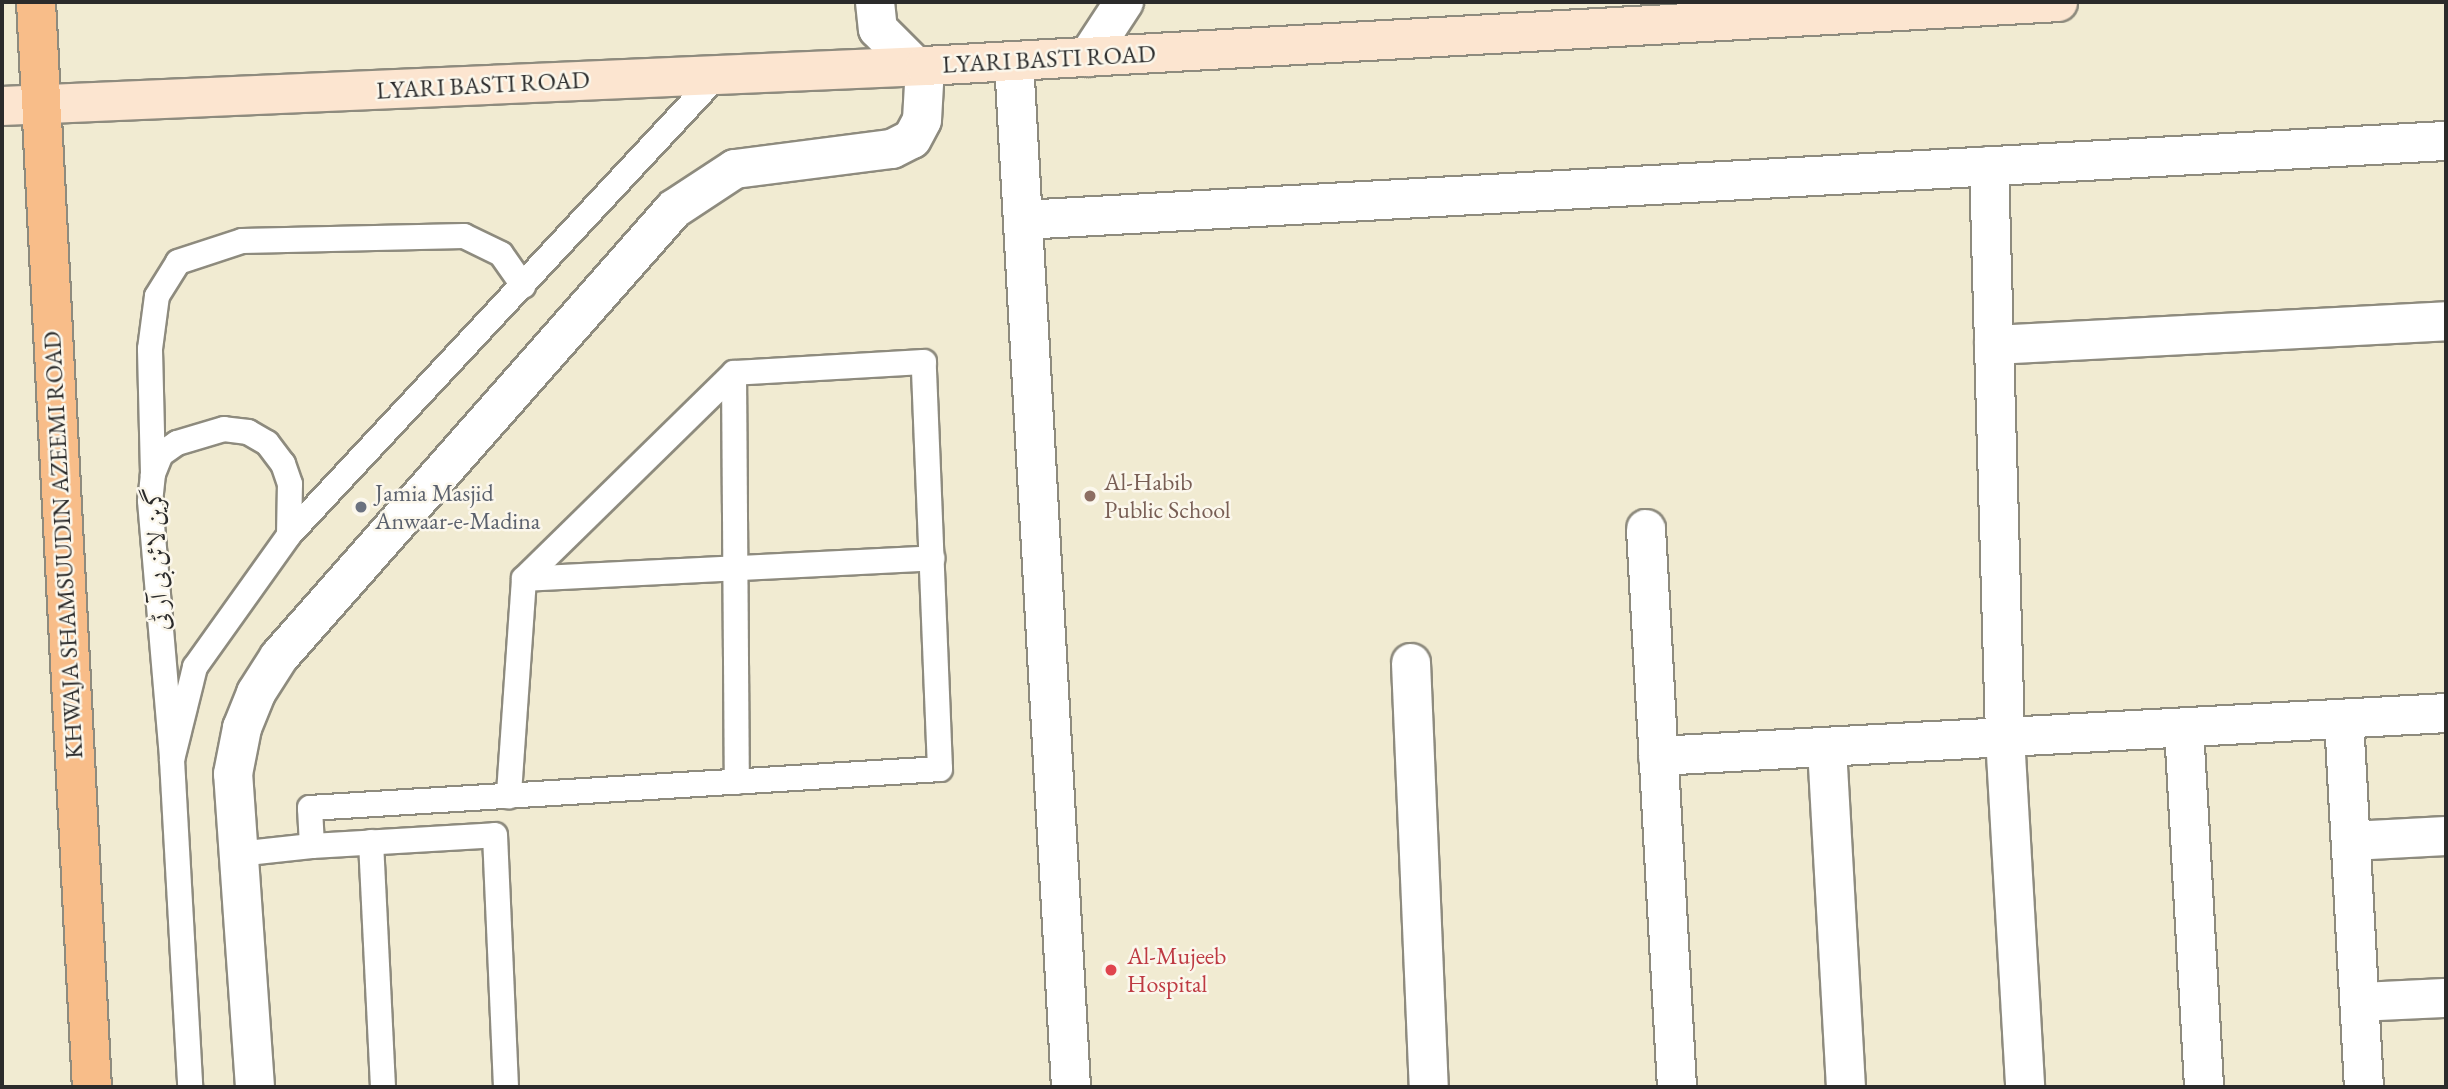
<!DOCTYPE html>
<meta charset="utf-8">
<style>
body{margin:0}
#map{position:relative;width:2448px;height:1089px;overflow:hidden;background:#f1ebd2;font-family:"EB Garamond",Amiri,serif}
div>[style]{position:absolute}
.roads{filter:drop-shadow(2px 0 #8e8b7e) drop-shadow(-2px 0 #8e8b7e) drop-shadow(0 2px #8e8b7e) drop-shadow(0 -2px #8e8b7e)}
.service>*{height:24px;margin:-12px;padding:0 12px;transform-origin:12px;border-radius:12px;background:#fff}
.minor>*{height:38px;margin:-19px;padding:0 19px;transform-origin:19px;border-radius:19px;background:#fff}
.tertiary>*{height:38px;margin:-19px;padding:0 19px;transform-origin:19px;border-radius:19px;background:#fff}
.secondary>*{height:38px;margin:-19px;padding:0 19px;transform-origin:19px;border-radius:19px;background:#fce5d0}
.primary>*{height:38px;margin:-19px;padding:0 19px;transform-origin:19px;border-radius:19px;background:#f8bd89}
.dots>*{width:19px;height:19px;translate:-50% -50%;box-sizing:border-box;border:4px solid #fbf7ec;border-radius:50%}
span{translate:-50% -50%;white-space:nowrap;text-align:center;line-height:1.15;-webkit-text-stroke:5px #fbf7ec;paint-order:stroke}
.street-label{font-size:24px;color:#2b2b2b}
.education-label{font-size:24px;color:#785e54}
.left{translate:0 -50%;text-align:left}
.worship-label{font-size:24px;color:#5b616d}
.health-label{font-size:24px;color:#be3a42}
.frame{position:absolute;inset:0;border:4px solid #2b2b2b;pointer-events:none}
</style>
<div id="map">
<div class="roads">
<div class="service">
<div style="left:734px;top:373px;width:409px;rotate:89.6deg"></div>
<div style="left:153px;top:473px;width:124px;rotate:-91.4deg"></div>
<div style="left:150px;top:349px;width:53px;rotate:-82.5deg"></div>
<div style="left:157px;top:296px;width:40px;rotate:-58deg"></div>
<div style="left:178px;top:262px;width:67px;rotate:-18.2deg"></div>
<div style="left:242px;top:241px;width:222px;rotate:-1.3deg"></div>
<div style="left:464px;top:236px;width:41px;rotate:25.9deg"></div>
<div style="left:501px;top:254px;width:39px;rotate:55deg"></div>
<div style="left:289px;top:535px;width:629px;rotate:-47deg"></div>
<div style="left:524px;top:579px;width:409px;rotate:-2.9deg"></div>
<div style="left:172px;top:760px;width:96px;rotate:-76.1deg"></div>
<div style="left:195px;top:667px;width:162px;rotate:-54.5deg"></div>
<div style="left:289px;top:535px;width:51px;rotate:-88.9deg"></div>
<div style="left:290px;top:484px;width:21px;rotate:-109deg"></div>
<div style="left:283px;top:464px;width:26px;rotate:-127deg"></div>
<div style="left:267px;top:443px;width:22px;rotate:-150deg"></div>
<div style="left:248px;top:432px;width:24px;rotate:-173deg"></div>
<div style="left:224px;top:429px;width:49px;rotate:163.4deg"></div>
<div style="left:177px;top:443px;width:19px;rotate:145deg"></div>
<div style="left:161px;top:454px;width:22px;rotate:112deg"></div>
<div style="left:153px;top:474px;width:27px;rotate:96deg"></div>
<div style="left:150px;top:501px;width:260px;rotate:85.1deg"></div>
<div style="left:172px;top:760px;width:327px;rotate:86.8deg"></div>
<div style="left:371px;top:842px;width:245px;rotate:87.2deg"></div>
<div style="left:312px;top:846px;width:183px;rotate:-3.4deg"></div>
<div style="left:495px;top:835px;width:252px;rotate:87.5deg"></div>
<div style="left:238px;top:854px;width:74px;rotate:-6.2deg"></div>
<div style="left:312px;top:846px;width:38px;rotate:-93deg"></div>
<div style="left:310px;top:808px;width:631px;rotate:-3.54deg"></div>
<div style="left:940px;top:769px;width:407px;rotate:-92.3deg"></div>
<div style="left:924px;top:362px;width:190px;rotate:176.7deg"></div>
<div style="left:734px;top:373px;width:294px;rotate:135.6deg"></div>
<div style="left:524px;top:579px;width:218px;rotate:94deg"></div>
</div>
<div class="minor">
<div style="left:875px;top:2px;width:27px;rotate:84deg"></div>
<div style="left:878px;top:29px;width:52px;rotate:45deg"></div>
<div style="left:1088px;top:57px;width:66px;rotate:-56.8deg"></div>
<div style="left:1989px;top:166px;width:571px;rotate:88.39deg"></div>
<div style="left:2005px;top:737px;width:351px;rotate:86.7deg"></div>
<div style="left:1023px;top:220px;width:1425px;rotate:-3.18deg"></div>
<div style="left:1994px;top:345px;width:453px;rotate:-3deg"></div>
<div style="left:1646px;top:529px;width:559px;rotate:86.82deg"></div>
<div style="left:1411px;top:663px;width:424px;rotate:87.6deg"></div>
<div style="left:2344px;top:719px;width:369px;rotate:86.9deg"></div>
<div style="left:2184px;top:728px;width:360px;rotate:86.8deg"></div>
<div style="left:1827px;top:748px;width:340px;rotate:86.8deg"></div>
<div style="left:1658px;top:756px;width:789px;rotate:-3.12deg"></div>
<div style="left:2351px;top:841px;width:95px;rotate:-3deg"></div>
<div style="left:2360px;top:1002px;width:86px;rotate:-2.7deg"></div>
<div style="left:255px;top:1087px;width:314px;rotate:-94deg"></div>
<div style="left:233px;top:774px;width:47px;rotate:-78.9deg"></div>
<div style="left:242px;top:728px;width:38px;rotate:-68deg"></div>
<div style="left:256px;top:693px;width:43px;rotate:-57.4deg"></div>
<div style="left:279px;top:657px;width:597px;rotate:-48.6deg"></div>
<div style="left:674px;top:209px;width:73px;rotate:-33.3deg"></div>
<div style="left:735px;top:169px;width:158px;rotate:-7.3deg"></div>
<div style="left:892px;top:149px;width:22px;rotate:-27deg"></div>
<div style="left:912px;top:139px;width:21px;rotate:-62deg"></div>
<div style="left:922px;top:120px;width:54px;rotate:-86.8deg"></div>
</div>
<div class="tertiary">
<div style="left:1014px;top:61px;width:1028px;rotate:86.82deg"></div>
</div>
<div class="secondary">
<div style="left:2px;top:106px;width:924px;rotate:-2.48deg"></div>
<div style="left:925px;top:66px;width:1135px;rotate:-3.23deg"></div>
</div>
<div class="primary">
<div style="left:36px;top:2px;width:1086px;rotate:87.05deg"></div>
</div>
</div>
<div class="dots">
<div style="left:1090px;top:496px;background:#8d6e63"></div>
<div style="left:361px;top:507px;background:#6b7280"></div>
<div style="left:1111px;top:970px;background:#e0444e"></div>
</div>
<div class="street-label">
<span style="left:1049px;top:59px;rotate:-3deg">LYARI BASTI ROAD</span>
<span style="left:483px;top:85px;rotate:-3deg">LYARI BASTI ROAD</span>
<span style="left:63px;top:545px;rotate:-93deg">KHWAJA SHAMSUUDIN AZEEMI ROAD</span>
<span style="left:157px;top:559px;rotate:-93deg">گرین لائن بی آر ٹی</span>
</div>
<div class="education-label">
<span class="left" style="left:1104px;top:496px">Al-Habib<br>Public School</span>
</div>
<div class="worship-label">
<span class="left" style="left:375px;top:507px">Jamia Masjid<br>Anwaar-e-Madina</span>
</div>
<div class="health-label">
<span class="left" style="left:1127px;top:970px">Al-Mujeeb<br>Hospital</span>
</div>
<div class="frame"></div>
</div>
